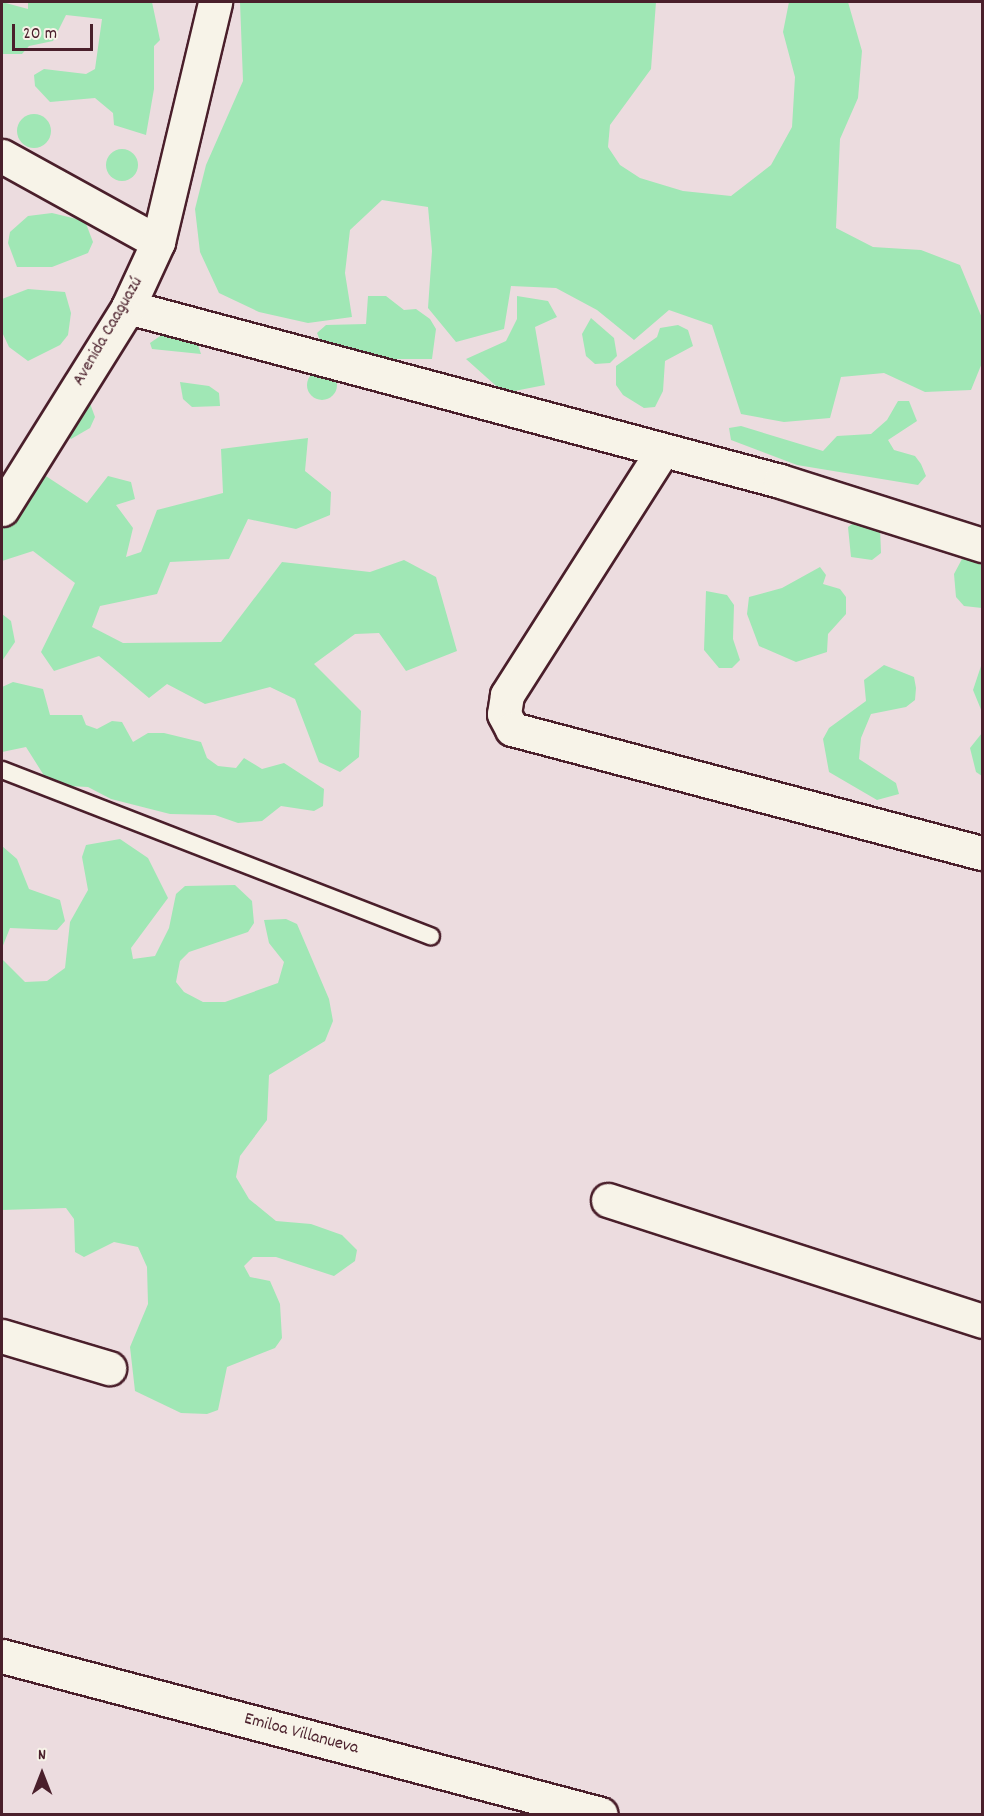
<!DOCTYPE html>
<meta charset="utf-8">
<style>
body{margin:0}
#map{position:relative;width:984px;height:1816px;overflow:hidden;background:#ecdcdf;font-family:Dekko,sans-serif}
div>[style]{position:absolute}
.green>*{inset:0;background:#a0e7b5}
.round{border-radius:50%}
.roads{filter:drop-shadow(2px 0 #4a1f2b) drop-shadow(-2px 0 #4a1f2b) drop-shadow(0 2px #4a1f2b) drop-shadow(0 -2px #4a1f2b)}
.lane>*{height:16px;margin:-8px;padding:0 8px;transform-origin:8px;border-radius:8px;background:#f7f3e8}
.street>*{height:33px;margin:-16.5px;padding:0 16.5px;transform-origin:16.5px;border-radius:16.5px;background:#f7f3e8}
.secondary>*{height:33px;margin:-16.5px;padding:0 16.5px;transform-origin:16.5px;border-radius:16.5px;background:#f7f3e8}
span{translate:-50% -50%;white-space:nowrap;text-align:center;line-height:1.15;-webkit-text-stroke:4.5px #f7f3e8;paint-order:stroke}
.street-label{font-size:18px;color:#4a1f2b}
.frame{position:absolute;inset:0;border:3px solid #4a1f2b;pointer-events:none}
.north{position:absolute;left:12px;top:1744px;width:60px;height:60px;-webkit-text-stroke:4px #f7f3e8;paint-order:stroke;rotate:0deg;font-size:16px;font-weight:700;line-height:24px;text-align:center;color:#4a1f2b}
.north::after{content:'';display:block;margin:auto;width:21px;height:27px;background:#4a1f2b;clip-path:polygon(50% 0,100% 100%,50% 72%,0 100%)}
.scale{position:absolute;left:12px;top:24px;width:81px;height:27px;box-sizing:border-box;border:3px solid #4a1f2b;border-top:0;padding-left:8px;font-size:18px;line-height:21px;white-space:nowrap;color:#4a1f2b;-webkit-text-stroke:4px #f7f3e8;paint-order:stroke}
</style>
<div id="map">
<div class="green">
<div style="clip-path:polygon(2px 2px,28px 9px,28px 2px,152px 2px,160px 40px,154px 46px,154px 89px,146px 135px,114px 125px,113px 113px,95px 98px,50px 102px,35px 86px,34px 75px,44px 69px,86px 74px,95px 69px,102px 19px,66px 15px,53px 41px,29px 46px,22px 54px,2px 54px)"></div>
<div style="clip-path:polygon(240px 2px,656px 2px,651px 69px,610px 125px,608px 147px,620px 165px,640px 178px,683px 191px,731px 196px,771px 165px,792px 127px,795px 77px,783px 32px,789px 2px,848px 2px,862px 51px,858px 98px,840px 139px,836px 228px,873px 247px,921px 250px,960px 265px,982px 318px,982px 363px,971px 390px,925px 392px,884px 373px,841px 377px,830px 418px,784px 422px,741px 414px,712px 325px,669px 310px,634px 340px,597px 310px,556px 288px,511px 286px,504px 329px,456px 342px,428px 308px,432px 251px,428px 207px,382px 200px,350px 230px,345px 273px,352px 317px,308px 323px,259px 312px,219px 293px,200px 252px,195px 209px,206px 165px,243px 81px)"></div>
<div class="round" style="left:17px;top:114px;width:34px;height:34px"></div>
<div class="round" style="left:106px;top:149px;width:32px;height:32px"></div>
<div style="clip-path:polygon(52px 213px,85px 221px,93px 242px,88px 253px,52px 267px,17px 267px,8px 243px,10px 232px,28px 216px)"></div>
<div style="clip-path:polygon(28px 289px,65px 292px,71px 313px,68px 335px,60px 345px,28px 361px,9px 347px,2px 332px,2px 299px)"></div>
<div style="clip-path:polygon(368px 296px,386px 296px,404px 310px,416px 309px,430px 319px,436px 329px,432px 359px,369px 359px,322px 345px,317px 333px,326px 325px,366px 324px)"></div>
<div style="clip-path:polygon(517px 296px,548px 301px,557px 317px,535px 327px,545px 385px,504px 393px,466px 359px,506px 341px,517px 319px)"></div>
<div style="clip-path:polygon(591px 318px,614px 338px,617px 356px,610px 363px,595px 364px,586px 356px,582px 334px)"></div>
<div style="clip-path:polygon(678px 325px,688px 330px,693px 346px,665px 361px,663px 391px,655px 407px,644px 408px,623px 395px,616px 385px,616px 366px,657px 337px,660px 328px)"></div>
<div style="clip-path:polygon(163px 334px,196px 339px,201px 354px,152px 349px,150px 343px)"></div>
<div class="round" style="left:307px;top:370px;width:30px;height:30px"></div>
<div style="clip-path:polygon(180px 382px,209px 386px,219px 393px,220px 406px,192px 407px,183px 399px)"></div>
<div style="clip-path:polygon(88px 398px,95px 417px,90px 428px,71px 439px,62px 432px)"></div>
<div style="clip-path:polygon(898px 401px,909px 401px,917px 421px,888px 440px,894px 450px,915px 456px,921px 464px,926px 476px,918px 485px,797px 465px,731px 440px,729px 428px,741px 426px,823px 451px,837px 436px,871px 434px,887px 420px)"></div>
<div style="clip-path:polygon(308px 438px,305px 471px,331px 492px,330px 515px,296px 529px,248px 519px,229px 559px,170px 562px,157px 594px,100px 606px,92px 627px,123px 643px,221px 642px,282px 562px,370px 572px,404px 560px,436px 577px,457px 651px,406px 671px,379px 633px,355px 634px,314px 664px,361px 711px,359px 757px,340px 772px,319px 762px,295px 699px,270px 687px,205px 704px,167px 684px,149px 698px,99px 656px,54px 671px,41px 652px,75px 583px,33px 551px,2px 561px,2px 504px,26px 463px,87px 503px,108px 476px,131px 482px,135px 499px,116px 505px,133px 528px,126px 557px,141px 552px,157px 510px,223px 493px,221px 449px)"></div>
<div style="clip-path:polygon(858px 520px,880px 528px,881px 553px,872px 560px,851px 557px,848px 527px)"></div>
<div style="clip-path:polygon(982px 551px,982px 608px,964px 606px,956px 597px,954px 574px,962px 559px)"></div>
<div style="clip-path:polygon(820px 567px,826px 575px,823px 584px,840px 589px,846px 597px,846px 614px,828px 634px,827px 652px,796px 662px,759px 646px,747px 614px,749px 597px,782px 588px)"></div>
<div style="clip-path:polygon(706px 591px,727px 595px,734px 605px,733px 639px,740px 660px,732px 668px,719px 668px,704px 650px)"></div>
<div style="clip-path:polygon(2px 614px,11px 621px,15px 642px,2px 661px)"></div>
<div style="clip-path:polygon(982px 663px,982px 712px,973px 690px)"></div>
<div style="clip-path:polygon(884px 665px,914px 677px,916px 688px,915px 700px,906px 707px,871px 714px,861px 738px,859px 759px,896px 783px,899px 794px,877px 800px,829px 772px,823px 739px,829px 728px,866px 701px,864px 680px)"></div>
<div style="clip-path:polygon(13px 682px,43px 689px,50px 715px,82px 715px,86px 725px,97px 729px,112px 721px,122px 722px,133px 742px,148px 733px,164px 733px,201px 742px,207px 758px,218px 766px,236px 768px,244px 758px,262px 769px,284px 763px,324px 789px,323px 806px,314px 811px,281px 806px,262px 821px,238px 823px,215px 815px,170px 814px,111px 799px,88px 787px,50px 785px,26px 747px,2px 752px,2px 687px)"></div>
<div style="clip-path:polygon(982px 733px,982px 776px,976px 772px,970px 748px)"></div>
<div style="clip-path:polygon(120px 839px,148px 858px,168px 898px,131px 948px,133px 959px,155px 956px,169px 928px,176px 894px,185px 886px,235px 885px,252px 901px,254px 923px,248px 932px,189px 952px,180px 961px,176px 982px,184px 992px,203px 1002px,225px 1002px,278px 983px,284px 962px,269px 943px,264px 920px,286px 919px,297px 924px,329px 999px,333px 1021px,325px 1041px,269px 1075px,267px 1120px,240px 1156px,236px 1177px,249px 1199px,276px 1221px,311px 1224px,342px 1235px,357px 1250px,355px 1261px,334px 1276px,276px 1257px,253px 1257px,244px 1266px,250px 1277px,270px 1281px,280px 1304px,282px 1338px,275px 1348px,227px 1367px,218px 1410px,207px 1414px,181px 1413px,135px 1391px,130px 1347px,148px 1304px,147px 1267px,138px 1247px,114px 1242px,84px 1257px,75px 1252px,74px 1219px,66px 1208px,2px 1210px,2px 959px,25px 982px,47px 981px,65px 968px,70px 922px,88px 890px,82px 857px,86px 845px)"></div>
<div style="clip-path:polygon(2px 846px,17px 859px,29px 889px,60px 900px,65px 921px,57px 930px,10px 928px,2px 948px)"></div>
</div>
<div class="roads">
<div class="lane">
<div style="left:2px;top:770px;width:460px;rotate:21.2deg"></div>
</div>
<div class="street">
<div style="left:2px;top:156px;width:178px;rotate:28.9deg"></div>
<div style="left:128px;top:307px;width:675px;rotate:14.94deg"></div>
<div style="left:780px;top:481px;width:212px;rotate:17.6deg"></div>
<div style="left:661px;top:453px;width:287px;rotate:122.5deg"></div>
<div style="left:507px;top:695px;width:19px;rotate:99deg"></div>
<div style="left:504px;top:714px;width:17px;rotate:62deg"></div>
<div style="left:512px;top:729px;width:486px;rotate:14.8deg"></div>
<div style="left:608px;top:1200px;width:393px;rotate:17.9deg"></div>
<div style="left:2px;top:1336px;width:112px;rotate:16.7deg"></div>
<div style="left:2px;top:1656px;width:619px;rotate:14.78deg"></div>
</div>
<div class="secondary">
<div style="left:2px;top:509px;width:238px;rotate:-58deg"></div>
<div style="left:128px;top:307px;width:72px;rotate:-65.2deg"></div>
<div style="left:158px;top:242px;width:247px;rotate:-76.6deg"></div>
</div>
</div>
<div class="street-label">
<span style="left:109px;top:332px;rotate:-60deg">Avenida Caaguazú</span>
<span style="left:301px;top:1735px;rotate:15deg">Emiloa Villanueva</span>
</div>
<div class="frame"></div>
<div class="north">N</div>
<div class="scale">20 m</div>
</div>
